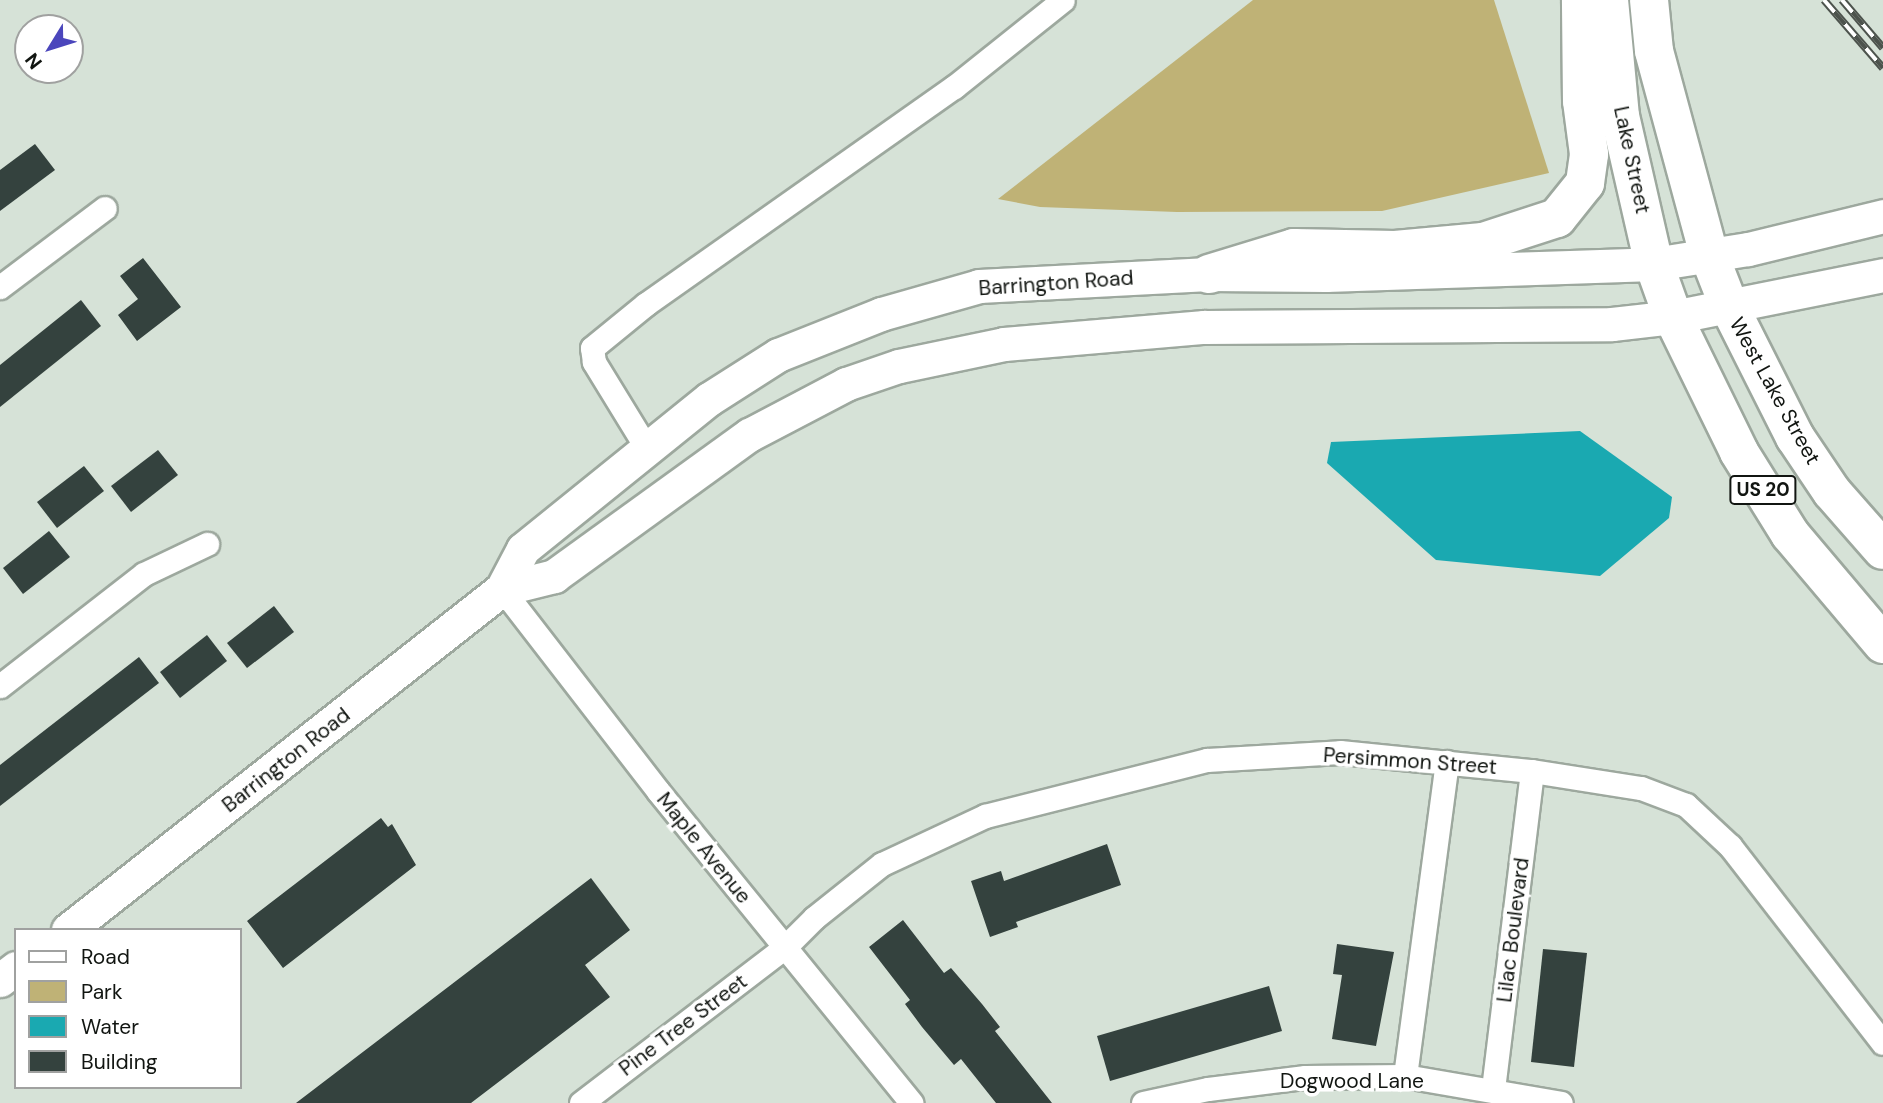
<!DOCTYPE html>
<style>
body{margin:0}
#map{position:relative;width:1883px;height:1103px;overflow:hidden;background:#d6e2d7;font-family:"DM Sans",sans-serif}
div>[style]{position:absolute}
.green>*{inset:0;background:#bfb276}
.water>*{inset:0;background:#1aa9b1}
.building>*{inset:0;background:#34423e}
.roads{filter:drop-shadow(2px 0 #9da89e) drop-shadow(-2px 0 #9da89e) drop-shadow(0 2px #9da89e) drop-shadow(0 -2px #9da89e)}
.minor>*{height:23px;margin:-11.5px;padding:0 11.5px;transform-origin:11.5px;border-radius:11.5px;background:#fff}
.secondary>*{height:33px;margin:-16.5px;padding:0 16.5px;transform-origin:16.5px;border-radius:16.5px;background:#fff}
.trunk>*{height:38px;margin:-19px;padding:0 19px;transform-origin:19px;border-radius:19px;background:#fff}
.rail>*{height:8px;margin-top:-4px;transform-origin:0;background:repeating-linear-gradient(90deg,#fff 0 16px,#4d534d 0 32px);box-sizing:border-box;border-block:2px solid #4d534d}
span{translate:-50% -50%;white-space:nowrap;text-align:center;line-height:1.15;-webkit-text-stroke:7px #fff;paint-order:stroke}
.shield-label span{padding:2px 5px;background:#fff;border:2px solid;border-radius:5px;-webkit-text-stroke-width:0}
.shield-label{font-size:19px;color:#111511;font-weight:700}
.street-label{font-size:21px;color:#111511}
.legend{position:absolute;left:14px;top:928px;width:228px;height:161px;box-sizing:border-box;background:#fff;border:2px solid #a0a1a0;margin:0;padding:9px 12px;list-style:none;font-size:21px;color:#111511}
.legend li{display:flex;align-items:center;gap:14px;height:35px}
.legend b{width:35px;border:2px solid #a0a1a0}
.north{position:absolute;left:14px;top:14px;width:70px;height:70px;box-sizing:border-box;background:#fff;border:2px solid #a0a1a0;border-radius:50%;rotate:232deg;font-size:19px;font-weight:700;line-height:28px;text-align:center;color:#111511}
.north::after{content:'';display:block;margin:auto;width:24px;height:32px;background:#4b46bc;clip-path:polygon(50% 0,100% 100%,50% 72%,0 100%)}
</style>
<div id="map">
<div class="green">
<div style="clip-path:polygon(1253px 0,1494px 0,1549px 173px,1382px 211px,1177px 212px,1040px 207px,998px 199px)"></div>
</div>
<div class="water">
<div style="clip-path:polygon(1580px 431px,1672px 497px,1669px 518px,1600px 576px,1436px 560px,1327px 463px,1331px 442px)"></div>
</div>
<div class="building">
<div style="clip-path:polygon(35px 144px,55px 170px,0 211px,0 170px)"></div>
<div style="clip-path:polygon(143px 258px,181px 307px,137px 341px,118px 315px,138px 299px,120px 276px)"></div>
<div style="clip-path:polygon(81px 300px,101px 326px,0 407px,0 365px)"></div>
<div style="clip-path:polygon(158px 450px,178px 475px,131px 512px,111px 486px)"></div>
<div style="clip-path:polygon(84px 466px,104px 491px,57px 528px,37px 502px)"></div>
<div style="clip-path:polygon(49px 531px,70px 557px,23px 594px,3px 568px)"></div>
<div style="clip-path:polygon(274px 606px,294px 632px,247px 668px,227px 643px)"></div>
<div style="clip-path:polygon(207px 635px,227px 661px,180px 698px,160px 672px)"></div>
<div style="clip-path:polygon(139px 657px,159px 683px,0 806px,0 765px)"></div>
<div style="clip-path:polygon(381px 818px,388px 827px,392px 824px,416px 865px,283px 968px,247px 921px)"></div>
<div style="clip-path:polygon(1107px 844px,1121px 885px,1016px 922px,1018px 927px,990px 937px,971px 881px,1001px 871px,1004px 881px)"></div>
<div style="clip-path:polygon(591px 878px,630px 930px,585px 965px,610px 997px,471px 1103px,296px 1103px)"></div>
<div style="clip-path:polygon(903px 920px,944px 973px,951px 968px,982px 1004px,1000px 1027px,995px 1031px,1052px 1103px,996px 1103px,961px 1059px,954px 1065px,922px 1027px,905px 1004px,910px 1000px,869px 947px)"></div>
<div style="clip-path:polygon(1337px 944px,1394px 952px,1376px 1046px,1332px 1039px,1342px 975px,1333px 974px)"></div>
<div style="clip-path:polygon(1543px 949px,1587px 953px,1574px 1067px,1531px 1062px)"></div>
<div style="clip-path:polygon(1269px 986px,1282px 1031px,1110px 1081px,1097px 1036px)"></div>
</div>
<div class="roads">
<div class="minor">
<div style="left:0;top:287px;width:131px;rotate:-37deg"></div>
<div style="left:646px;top:447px;width:100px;rotate:-121.5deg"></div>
<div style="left:594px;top:362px;width:14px;rotate:-98deg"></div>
<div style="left:592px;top:348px;width:70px;rotate:-39.2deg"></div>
<div style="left:646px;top:304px;width:377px;rotate:-35.2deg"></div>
<div style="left:954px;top:87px;width:139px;rotate:-38.6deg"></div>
<div style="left:502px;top:589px;width:255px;rotate:52.3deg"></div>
<div style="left:658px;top:791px;width:402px;rotate:50.9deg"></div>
<div style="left:0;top:686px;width:182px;rotate:-37.9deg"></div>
<div style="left:144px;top:574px;width:70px;rotate:-25.5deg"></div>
<div style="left:1405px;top:1076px;width:317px;rotate:-82.4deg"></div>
<div style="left:1493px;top:1089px;width:320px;rotate:-83deg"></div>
<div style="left:581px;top:1103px;width:257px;rotate:-37.4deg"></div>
<div style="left:785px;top:947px;width:41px;rotate:-45deg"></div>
<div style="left:814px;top:918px;width:87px;rotate:-38.5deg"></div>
<div style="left:882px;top:864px;width:114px;rotate:-25deg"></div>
<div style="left:985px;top:816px;width:229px;rotate:-14.2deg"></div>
<div style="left:1207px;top:760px;width:133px;rotate:-3.4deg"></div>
<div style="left:1340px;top:752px;width:193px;rotate:5.7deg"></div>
<div style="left:1532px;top:771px;width:110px;rotate:8.9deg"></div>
<div style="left:1641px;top:788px;width:48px;rotate:20.7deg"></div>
<div style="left:1686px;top:805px;width:60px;rotate:43deg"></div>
<div style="left:1730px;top:846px;width:249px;rotate:52.2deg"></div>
<div style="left:1143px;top:1103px;width:66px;rotate:-12.2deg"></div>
<div style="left:1208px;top:1089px;width:98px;rotate:-7.1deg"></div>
<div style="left:1305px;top:1077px;width:100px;rotate:-0.6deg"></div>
<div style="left:1405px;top:1076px;width:158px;rotate:9.8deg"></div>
</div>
<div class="secondary">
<div style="left:502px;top:589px;width:54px;rotate:-14deg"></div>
<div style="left:554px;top:576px;width:241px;rotate:-35.9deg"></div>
<div style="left:749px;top:435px;width:110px;rotate:-27.7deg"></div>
<div style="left:846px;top:384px;width:56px;rotate:-18.8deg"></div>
<div style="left:899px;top:366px;width:107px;rotate:-11.8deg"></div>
<div style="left:1004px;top:344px;width:201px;rotate:-4.9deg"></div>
<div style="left:1204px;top:327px;width:408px;rotate:-0.4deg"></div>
<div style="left:1612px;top:324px;width:61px;rotate:-6.5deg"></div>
<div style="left:1673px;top:317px;width:214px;rotate:-11.3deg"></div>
<div style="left:68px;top:930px;width:552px;rotate:-38.16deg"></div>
<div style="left:502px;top:589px;width:45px;rotate:-62.3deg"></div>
<div style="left:523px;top:549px;width:239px;rotate:-38.9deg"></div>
<div style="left:709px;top:399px;width:82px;rotate:-32.5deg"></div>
<div style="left:778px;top:355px;width:111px;rotate:-21.7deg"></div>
<div style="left:881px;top:314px;width:102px;rotate:-15.9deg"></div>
<div style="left:979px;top:286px;width:230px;rotate:-3deg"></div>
<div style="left:1209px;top:274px;width:117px;rotate:0.5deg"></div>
<div style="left:1326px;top:275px;width:328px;rotate:-1.9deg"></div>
<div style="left:1654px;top:264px;width:95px;rotate:-9.1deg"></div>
<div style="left:1748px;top:249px;width:139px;rotate:-13.7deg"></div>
<div style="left:0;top:980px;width:20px;rotate:-37deg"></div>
</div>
<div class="trunk">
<div style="left:1609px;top:0;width:117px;rotate:84.6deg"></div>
<div style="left:1620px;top:116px;width:152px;rotate:77.1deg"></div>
<div style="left:1654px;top:264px;width:56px;rotate:70.3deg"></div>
<div style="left:1673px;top:317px;width:150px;rotate:63.9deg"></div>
<div style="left:1739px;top:452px;width:97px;rotate:58.1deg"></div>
<div style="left:1790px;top:534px;width:144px;rotate:49.8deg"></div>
<div style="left:1649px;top:0;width:51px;rotate:84.4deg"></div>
<div style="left:1654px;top:51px;width:211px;rotate:74.9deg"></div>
<div style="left:1709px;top:255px;width:55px;rotate:68.6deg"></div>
<div style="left:1729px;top:306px;width:147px;rotate:63.3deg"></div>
<div style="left:1795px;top:437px;width:66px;rotate:56.1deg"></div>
<div style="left:1832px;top:492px;width:77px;rotate:48.7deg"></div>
<div style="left:1209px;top:274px;width:89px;rotate:-17deg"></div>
<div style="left:1294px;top:248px;width:101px;rotate:1.1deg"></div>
<div style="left:1395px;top:250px;width:88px;rotate:-5.2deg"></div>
<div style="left:1483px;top:242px;width:78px;rotate:-18deg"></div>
<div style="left:1557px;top:218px;width:45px;rotate:-51.3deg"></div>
<div style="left:1585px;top:183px;width:29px;rotate:-82deg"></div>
<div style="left:1589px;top:154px;width:53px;rotate:-97.5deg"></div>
<div style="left:1582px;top:101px;width:101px;rotate:-90.6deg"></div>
</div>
</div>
<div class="rail">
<div style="left:1824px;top:0;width:90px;rotate:49.1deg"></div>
<div style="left:1842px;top:0;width:63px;rotate:49.5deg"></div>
</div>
<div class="shield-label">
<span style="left:1763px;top:490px">US 20</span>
</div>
<div class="street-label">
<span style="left:1632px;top:160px;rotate:78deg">Lake Street</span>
<span style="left:1056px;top:283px;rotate:-4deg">Barrington Road</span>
<span style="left:1775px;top:391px;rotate:61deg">West Lake Street</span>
<span style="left:286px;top:760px;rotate:-38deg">Barrington Road</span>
<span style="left:1410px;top:761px;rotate:4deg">Persimmon Street</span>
<span style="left:704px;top:848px;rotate:51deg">Maple Avenue</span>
<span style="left:1513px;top:930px;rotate:-83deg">Lilac Boulevard</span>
<span style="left:683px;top:1025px;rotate:-37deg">Pine Tree Street</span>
<span style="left:1352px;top:1081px">Dogwood Lane</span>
</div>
<ul class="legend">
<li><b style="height:9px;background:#fff"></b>Road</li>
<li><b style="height:19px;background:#bfb276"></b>Park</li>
<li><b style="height:19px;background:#1aa9b1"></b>Water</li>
<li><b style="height:19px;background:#34423e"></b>Building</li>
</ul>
<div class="north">N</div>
</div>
